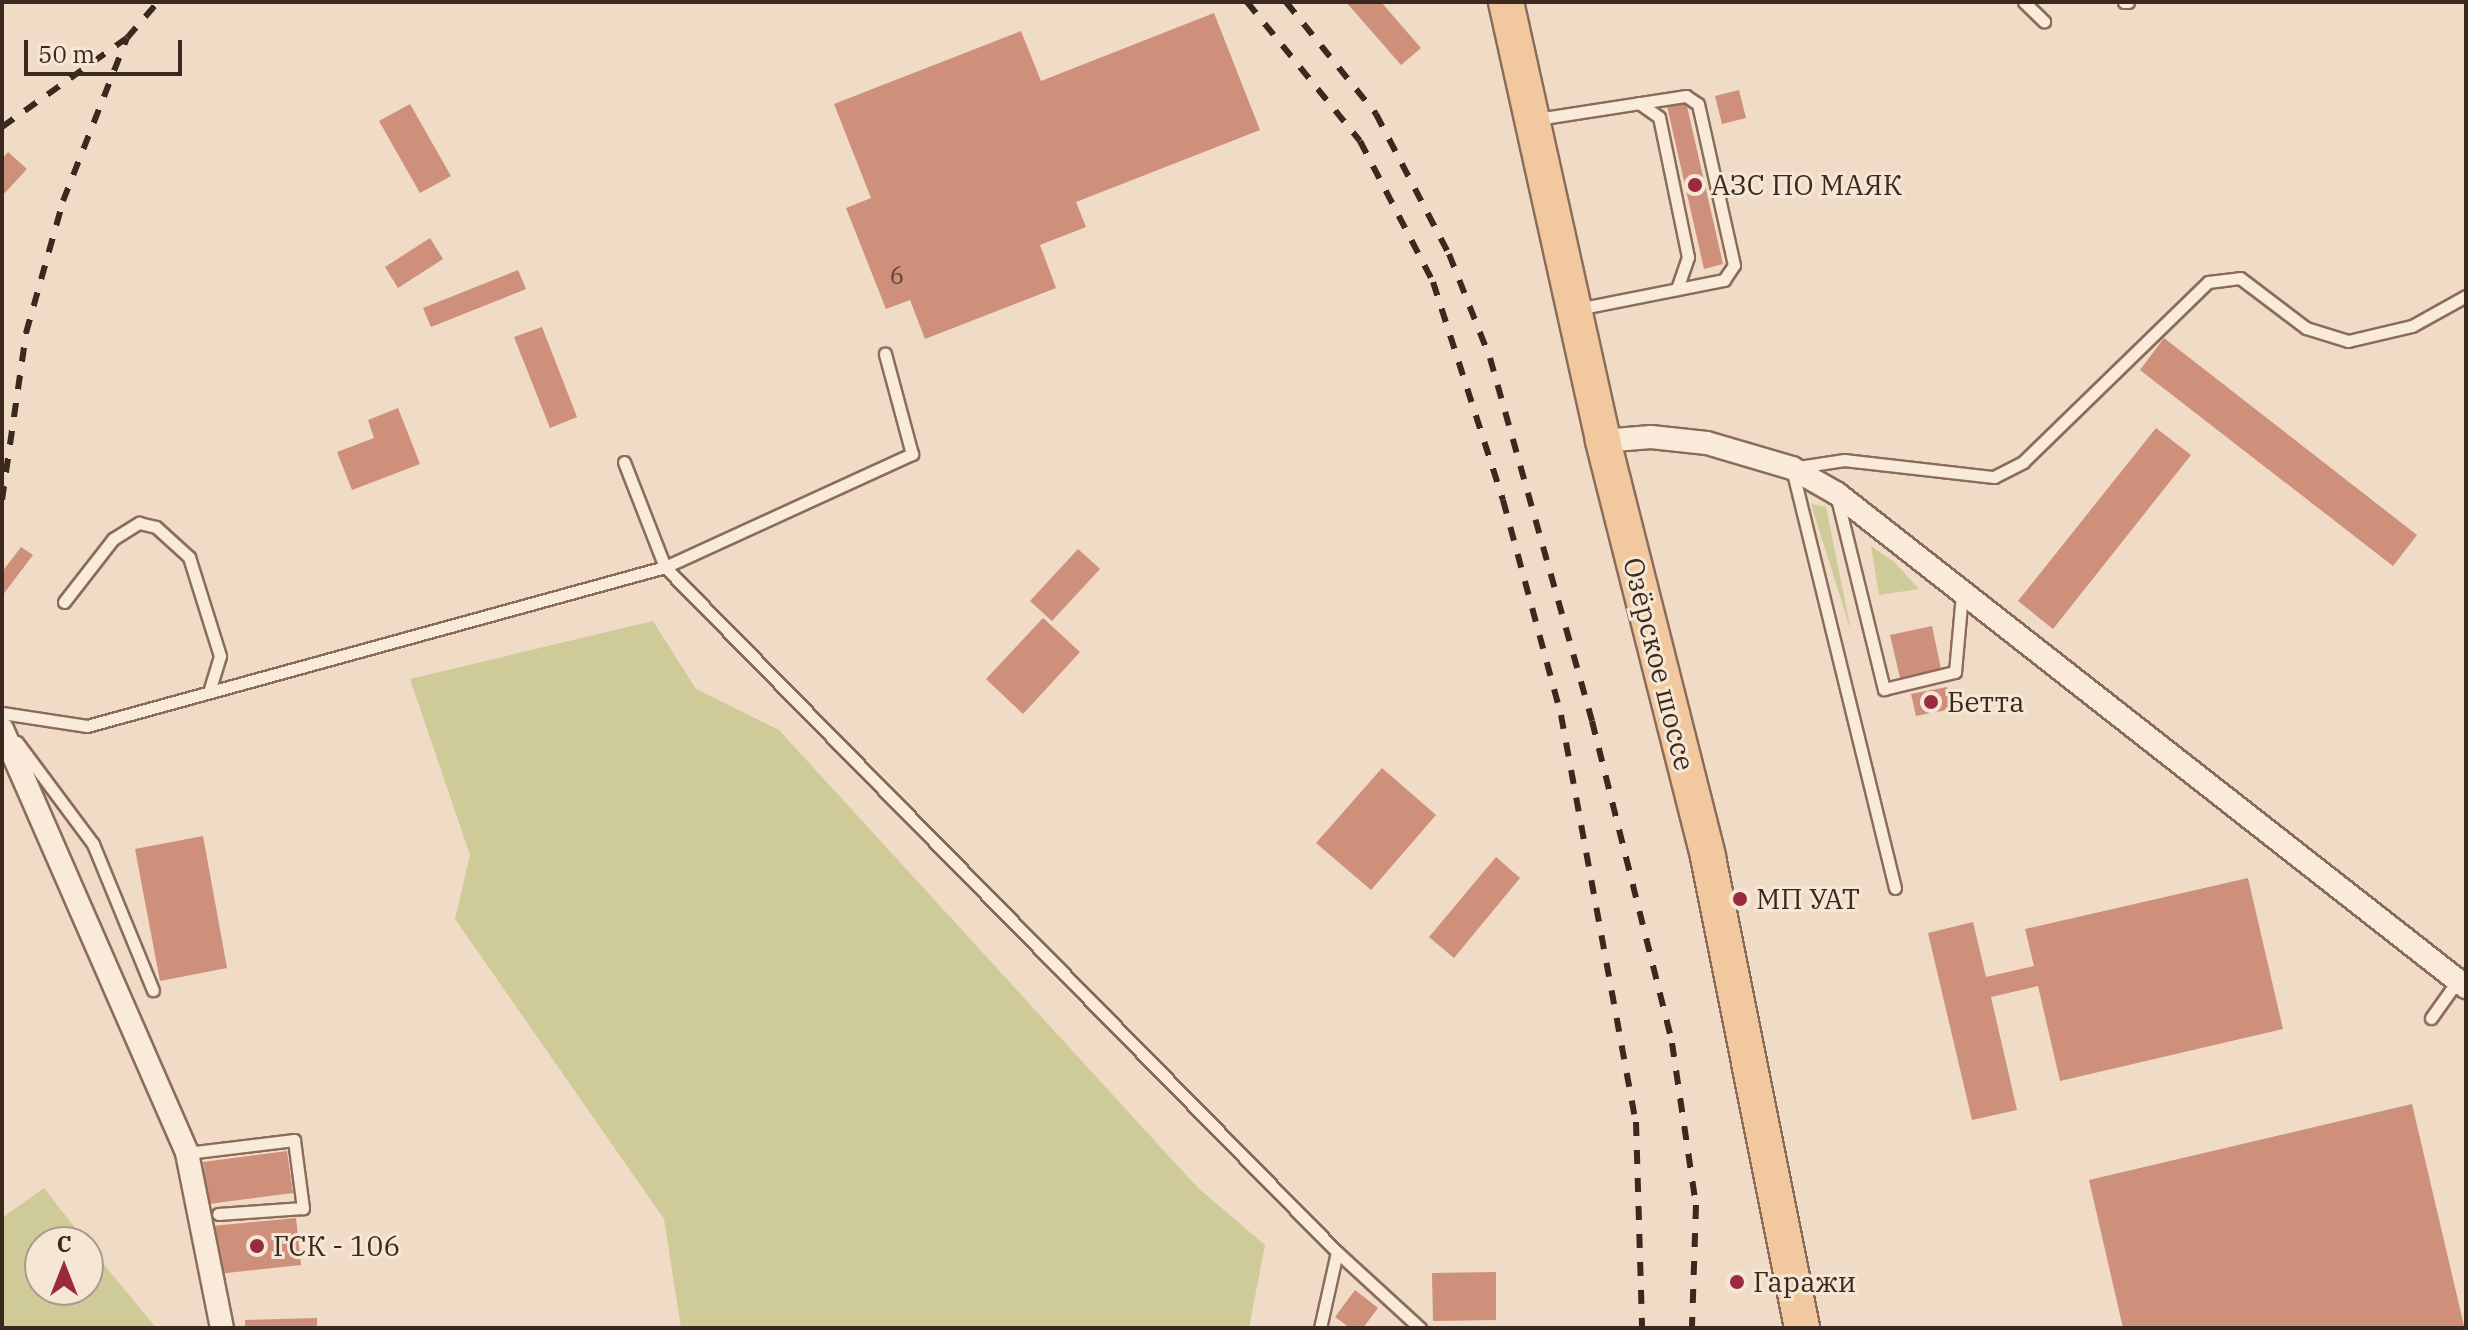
<!DOCTYPE html>
<meta charset="utf-8">
<style>
body{margin:0}
#map{position:relative;width:2468px;height:1330px;overflow:hidden;background:#efdbc6;font-family:"IBM Plex Serif",serif}
div>[style]{position:absolute}
.green>*{inset:0;background:#cecb99}
.building>*{inset:0;background:#ce8f7b}
.roads{filter:drop-shadow(2px 0 #8b6c5b) drop-shadow(-2px 0 #8b6c5b) drop-shadow(0 2px #8b6c5b) drop-shadow(0 -2px #8b6c5b)}
.lane>*{height:11px;margin:-5.5px;padding:0 5.5px;transform-origin:5.5px;border-radius:5.5px;background:#f9ead9}
.street>*{height:22px;margin:-11px;padding:0 11px;transform-origin:11px;border-radius:11px;background:#f9ead9}
.primary>*{height:34px;margin:-17px;padding:0 17px;transform-origin:17px;border-radius:17px;background:#f2c99e}
.rail>*{height:6px;margin-top:-3px;transform-origin:0;background:repeating-linear-gradient(90deg,#3b281f 0 14px,transparent 0 28px)}
.dots>*{width:22px;height:22px;translate:-50% -50%;box-sizing:border-box;border:4px solid #f6e7d5;border-radius:50%}
span{translate:-50% -50%;white-space:nowrap;text-align:center;line-height:1.15;-webkit-text-stroke:6px #f6e7d5;paint-order:stroke}
.number-label{font-size:24px;color:#604236}
.number-label span{-webkit-text-stroke-width:0}
.poi-label{font-size:28px;color:#3b281f}
.left{translate:0 -50%;text-align:left}
.street-label{font-size:28px;color:#3b281f}
.frame{position:absolute;inset:0;border:4px solid #3b281f;pointer-events:none}
.north{position:absolute;left:24px;top:1226px;width:80px;height:80px;box-sizing:border-box;background:#f6e7d5;border:2px solid #ab9b8c;border-radius:50%;rotate:0deg;font-size:22px;font-weight:700;line-height:32px;text-align:center;color:#3b281f}
.north::after{content:'';display:block;margin:auto;width:28px;height:36px;background:#9b2a3e;clip-path:polygon(50% 0,100% 100%,50% 72%,0 100%)}
.scale{position:absolute;left:24px;top:40px;width:158px;height:36px;box-sizing:border-box;border:4px solid #3b281f;border-top:0;padding-left:10px;font-size:24px;line-height:28px;white-space:nowrap;color:#3b281f;-webkit-text-stroke:6px #f6e7d5;paint-order:stroke}
</style>
<div id="map">
<div class="green">
<div style="clip-path:polygon(1811px 504px,1826px 507px,1851px 631px)"></div>
<div style="clip-path:polygon(1871px 546px,1894px 562px,1919px 589px,1879px 595px)"></div>
<div style="clip-path:polygon(653px 621px,696px 689px,779px 730px,1197px 1187px,1265px 1245px,1249px 1328px,681px 1328px,664px 1219px,455px 919px,470px 855px,410px 679px)"></div>
<div style="clip-path:polygon(44px 1188px,86px 1242px,40px 1242px,40px 1290px,88px 1290px,88px 1245px,156px 1328px,2px 1328px,2px 1218px)"></div>
</div>
<div class="building">
<div style="clip-path:polygon(1346px 2px,1381px 2px,1421px 48px,1401px 65px)"></div>
<div style="clip-path:polygon(1214px 13px,1260px 130px,1076px 202px,1086px 227px,1040px 245px,1056px 288px,925px 339px,910px 300px,886px 309px,846px 208px,871px 198px,834px 104px,1021px 31px,1041px 81px)"></div>
<div style="clip-path:polygon(1739px 90px,1746px 118px,1722px 124px,1715px 96px)"></div>
<div style="clip-path:polygon(1686px 102px,1723px 264px,1704px 269px,1667px 106px)"></div>
<div style="clip-path:polygon(410px 104px,451px 176px,420px 193px,379px 121px)"></div>
<div style="clip-path:polygon(8px 152px,27px 169px,2px 196px,2px 159px)"></div>
<div style="clip-path:polygon(430px 238px,443px 259px,398px 288px,385px 267px)"></div>
<div style="clip-path:polygon(518px 270px,526px 289px,431px 327px,423px 308px)"></div>
<div style="clip-path:polygon(542px 327px,577px 417px,550px 428px,514px 337px)"></div>
<div style="clip-path:polygon(2164px 338px,2417px 535px,2393px 566px,2140px 370px)"></div>
<div style="clip-path:polygon(398px 408px,420px 464px,352px 490px,337px 452px,374px 438px,368px 420px)"></div>
<div style="clip-path:polygon(2156px 428px,2191px 455px,2053px 629px,2018px 601px)"></div>
<div style="clip-path:polygon(21px 547px,33px 555px,2px 596px,2px 572px)"></div>
<div style="clip-path:polygon(1078px 549px,1100px 569px,1052px 621px,1030px 601px)"></div>
<div style="clip-path:polygon(1043px 618px,1080px 652px,1023px 714px,986px 679px)"></div>
<div style="clip-path:polygon(1932px 626px,1941px 669px,1900px 678px,1890px 635px)"></div>
<div style="clip-path:polygon(1947px 687px,1951px 709px,1916px 716px,1911px 694px)"></div>
<div style="clip-path:polygon(1382px 768px,1436px 815px,1371px 890px,1316px 843px)"></div>
<div style="clip-path:polygon(203px 836px,227px 968px,160px 981px,135px 849px)"></div>
<div style="clip-path:polygon(1496px 857px,1520px 878px,1454px 958px,1429px 937px)"></div>
<div style="clip-path:polygon(2248px 878px,2283px 1029px,2060px 1081px,2038px 986px,1991px 997px,2017px 1110px,1972px 1120px,1928px 933px,1973px 922px,1986px 977px,2034px 966px,2025px 929px)"></div>
<div style="clip-path:polygon(2412px 1104px,2464px 1326px,2123px 1328px,2089px 1180px)"></div>
<div style="clip-path:polygon(287px 1151px,293px 1193px,209px 1204px,203px 1162px)"></div>
<div style="clip-path:polygon(296px 1218px,301px 1265px,217px 1274px,212px 1226px)"></div>
<div style="clip-path:polygon(1496px 1272px,1496px 1320px,1433px 1321px,1432px 1273px)"></div>
<div style="clip-path:polygon(1355px 1290px,1378px 1308px,1363px 1328px,1350px 1328px,1335px 1317px)"></div>
<div style="clip-path:polygon(317px 1318px,317px 1328px,245px 1328px,245px 1320px)"></div>
</div>
<div class="roads">
<div class="lane">
<div style="left:2024px;top:2px;width:28px;rotate:44deg"></div>
<div style="left:2124px;top:2px;width:4px"></div>
<div style="left:1639px;top:103px;width:24px;rotate:35deg"></div>
<div style="left:1659px;top:117px;width:143px;rotate:78.3deg"></div>
<div style="left:1688px;top:257px;width:34px;rotate:109deg"></div>
<div style="left:1537px;top:119px;width:151px;rotate:-8.8deg"></div>
<div style="left:1686px;top:96px;width:14px;rotate:34deg"></div>
<div style="left:1698px;top:104px;width:165px;rotate:77.4deg"></div>
<div style="left:1734px;top:265px;width:18px;rotate:124deg"></div>
<div style="left:1724px;top:280px;width:150px;rotate:168.8deg"></div>
<div style="left:624px;top:462px;width:113px;rotate:68.7deg"></div>
<div style="left:665px;top:567px;width:272px;rotate:-24.6deg"></div>
<div style="left:912px;top:454px;width:104px;rotate:-105.1deg"></div>
<div style="left:1837px;top:498px;width:197px;rotate:76.2deg"></div>
<div style="left:1884px;top:689px;width:73px;rotate:-13.5deg"></div>
<div style="left:1955px;top:672px;width:79px;rotate:-84.9deg"></div>
<div style="left:64px;top:602px;width:80px;rotate:-52.1deg"></div>
<div style="left:113px;top:539px;width:31px;rotate:-32deg"></div>
<div style="left:139px;top:523px;width:17px;rotate:13deg"></div>
<div style="left:156px;top:527px;width:45px;rotate:42.3deg"></div>
<div style="left:189px;top:557px;width:104px;rotate:72.6deg"></div>
<div style="left:220px;top:656px;width:34px;rotate:107deg"></div>
<div style="left:2px;top:713px;width:86px;rotate:8.7deg"></div>
<div style="left:87px;top:726px;width:599px;rotate:-15.38deg"></div>
<div style="left:665px;top:567px;width:960px;rotate:45.55deg"></div>
<div style="left:1337px;top:1252px;width:78px;rotate:102.6deg"></div>
<div style="left:17px;top:742px;width:127px;rotate:53.3deg"></div>
<div style="left:93px;top:844px;width:158px;rotate:67.7deg"></div>
<div style="left:1895px;top:888px;width:432px;rotate:-103.8deg"></div>
<div style="left:1792px;top:468px;width:53px;rotate:-8.7deg"></div>
<div style="left:1844px;top:460px;width:151px;rotate:6.5deg"></div>
<div style="left:1994px;top:477px;width:33px;rotate:-27deg"></div>
<div style="left:2023px;top:462px;width:258px;rotate:-44.2deg"></div>
<div style="left:2208px;top:282px;width:32px;rotate:-7deg"></div>
<div style="left:2240px;top:278px;width:83px;rotate:37.1deg"></div>
<div style="left:2306px;top:328px;width:44px;rotate:17.2deg"></div>
<div style="left:2348px;top:341px;width:66px;rotate:-13.2deg"></div>
<div style="left:2412px;top:326px;width:62px;rotate:-29.1deg"></div>
<div style="left:2431px;top:1018px;width:47px;rotate:-54.6deg"></div>
<div style="left:187px;top:1153px;width:108px;rotate:-6.9deg"></div>
<div style="left:294px;top:1140px;width:69px;rotate:82.5deg"></div>
<div style="left:303px;top:1208px;width:85px;rotate:176deg"></div>
<div style="left:1337px;top:1252px;width:113px;rotate:42.5deg"></div>
</div>
<div class="street">
<div style="left:1603px;top:441px;width:48px;rotate:-4.8deg"></div>
<div style="left:1651px;top:437px;width:56px;rotate:6.1deg"></div>
<div style="left:1707px;top:443px;width:89px;rotate:16.4deg"></div>
<div style="left:1792px;top:468px;width:51px;rotate:29.6deg"></div>
<div style="left:1836px;top:493px;width:801px;rotate:38.1deg"></div>
<div style="left:2px;top:729px;width:463px;rotate:66.4deg"></div>
<div style="left:187px;top:1153px;width:178px;rotate:78.7deg"></div>
</div>
<div class="primary">
<div style="left:1506px;top:2px;width:450px;rotate:77.5deg"></div>
<div style="left:1603px;top:441px;width:429px;rotate:75.8deg"></div>
<div style="left:1708px;top:857px;width:480px;rotate:78.7deg"></div>
</div>
</div>
<div class="rail">
<div style="left:1247px;top:2px;width:179px;rotate:50.9deg"></div>
<div style="left:1360px;top:141px;width:159px;rotate:62.6deg"></div>
<div style="left:1433px;top:282px;width:229px;rotate:72.2deg"></div>
<div style="left:1503px;top:500px;width:223px;rotate:74.9deg"></div>
<div style="left:1561px;top:715px;width:414px;rotate:79.6deg"></div>
<div style="left:1636px;top:1122px;width:206px;rotate:88.3deg"></div>
<div style="left:1286px;top:2px;width:144px;rotate:51.2deg"></div>
<div style="left:1376px;top:114px;width:158px;rotate:62.5deg"></div>
<div style="left:1449px;top:254px;width:112px;rotate:68.5deg"></div>
<div style="left:1490px;top:358px;width:377px;rotate:74.3deg"></div>
<div style="left:1592px;top:721px;width:332px;rotate:76deg"></div>
<div style="left:1672px;top:1043px;width:164px;rotate:81.6deg"></div>
<div style="left:1696px;top:1205px;width:123px;rotate:91.9deg"></div>
<div style="left:2px;top:127px;width:153px;rotate:-35.5deg"></div>
<div style="left:127px;top:38px;width:48px;rotate:-49.3deg"></div>
<div style="left:2px;top:500px;width:169px;rotate:-81.8deg"></div>
<div style="left:26px;top:333px;width:137px;rotate:-74.3deg"></div>
<div style="left:63px;top:201px;width:175px;rotate:-68.6deg"></div>
</div>
<div class="dots">
<div style="left:1695px;top:185px;background:#9b2a3e"></div>
<div style="left:1931px;top:702px;background:#9b2a3e"></div>
<div style="left:1740px;top:899px;background:#9b2a3e"></div>
<div style="left:257px;top:1246px;background:#9b2a3e"></div>
<div style="left:1737px;top:1282px;background:#9b2a3e"></div>
</div>
<div class="number-label">
<span style="left:897px;top:276px">6</span>
</div>
<div class="poi-label">
<span class="left" style="left:1711px;top:185px">АЗС ПО МАЯК</span>
<span class="left" style="left:1947px;top:702px">Бетта</span>
<span class="left" style="left:1756px;top:899px">МП УАТ</span>
<span class="left" style="left:273px;top:1246px">ГСК - 106</span>
<span class="left" style="left:1753px;top:1282px">Гаражи</span>
</div>
<div class="street-label">
<span style="left:1659px;top:664px;rotate:76deg">Озёрское шоссе</span>
</div>
<div class="frame"></div>
<div class="north">С</div>
<div class="scale">50 m</div>
</div>
